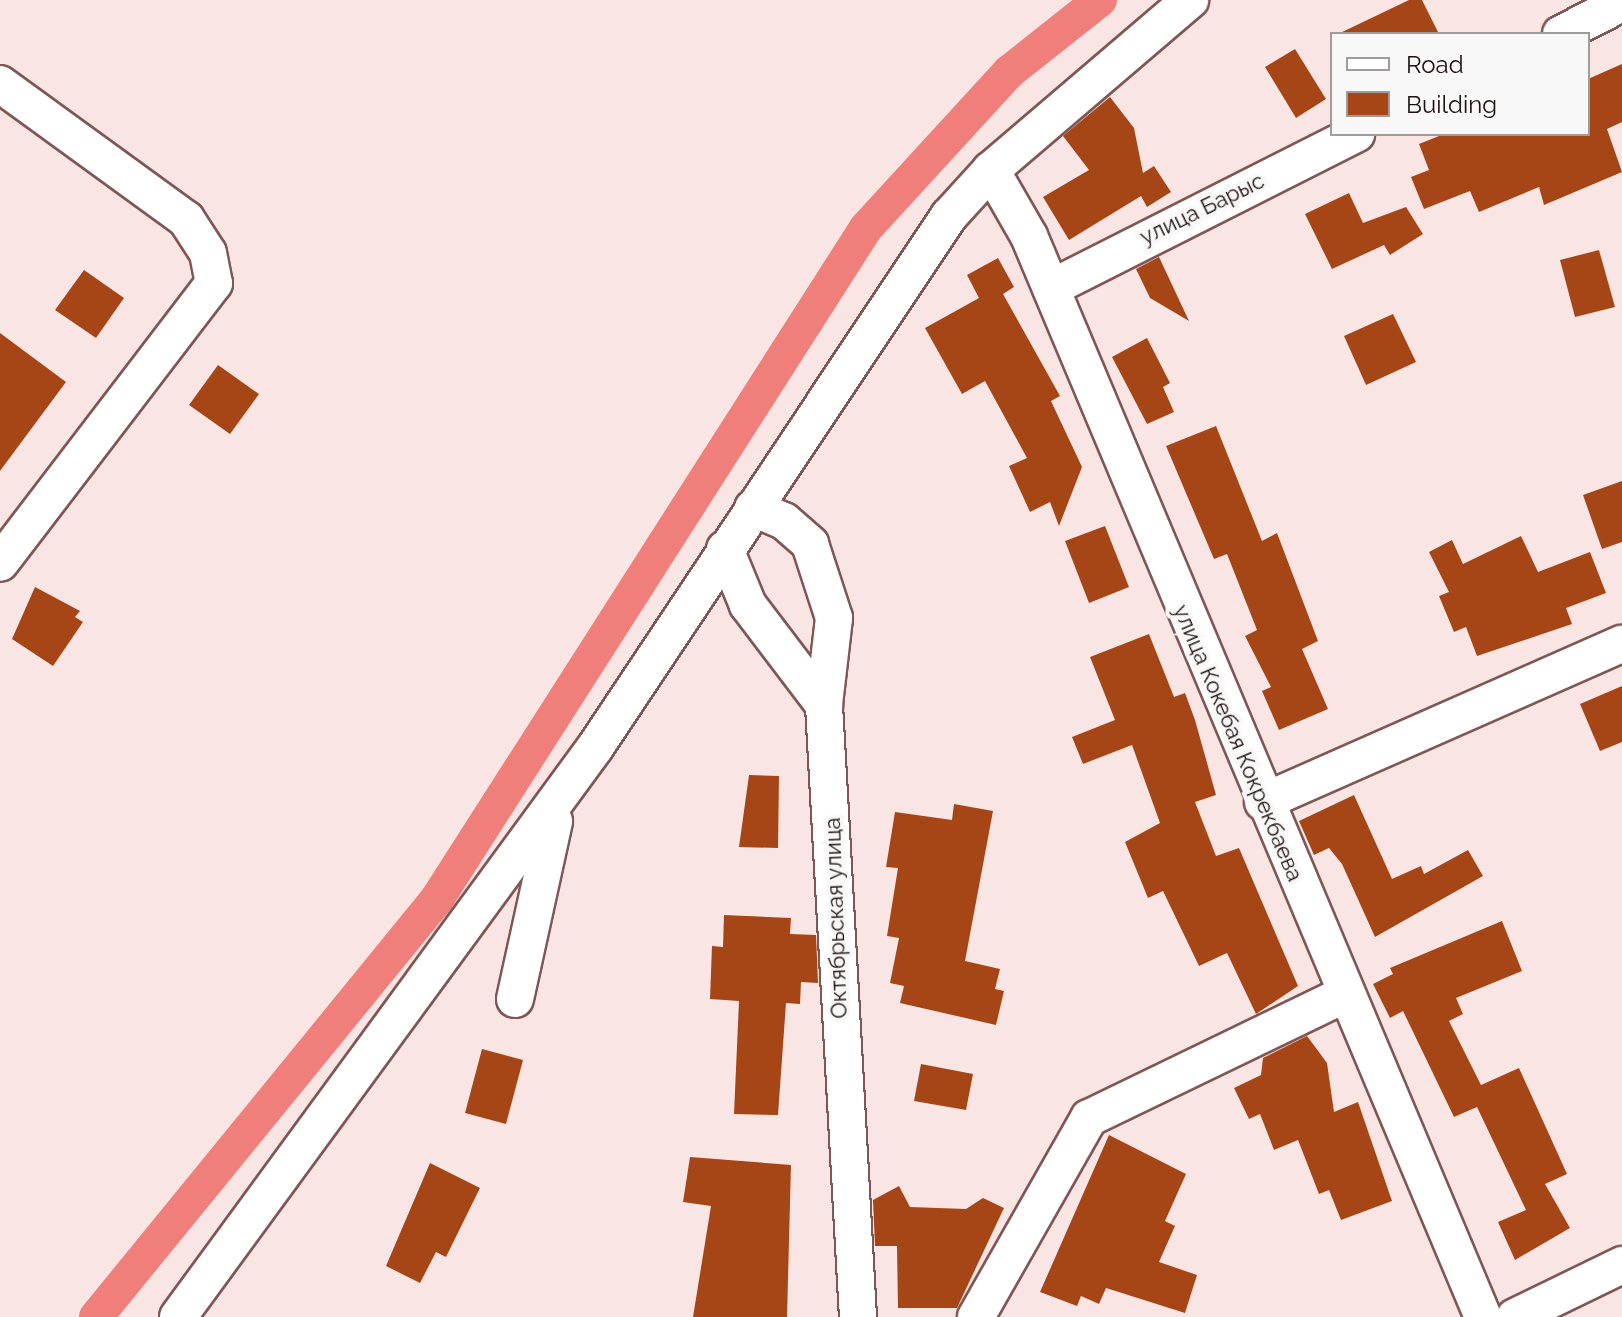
<!DOCTYPE html>
<meta charset="utf-8">
<style>
body{margin:0}
#map{position:relative;width:1622px;height:1317px;overflow:hidden;background:#f9e6e4;font-family:Raleway,sans-serif}
div>[style]{position:absolute}
.canal>*{height:34px;margin:-17px;padding:0 17px;transform-origin:17px;border-radius:17px;background:#f07f7b}
.building>*{inset:0;background:#a64515}
.roads{filter:drop-shadow(2px 0 #7f5754) drop-shadow(-2px 0 #7f5754) drop-shadow(0 2px #7f5754) drop-shadow(0 -2px #7f5754)}
.minor>*{height:36px;margin:-18px;padding:0 18px;transform-origin:18px;border-radius:18px;background:#fff}
span{translate:-50% -50%;white-space:nowrap;text-align:center;line-height:1.15;-webkit-text-stroke:8px #f8f8f8;paint-order:stroke}
.street-label{font-size:22px;color:#20100f}
.legend{position:absolute;left:1330px;top:32px;width:260px;height:104px;box-sizing:border-box;background:#f8f8f8;border:2px solid #a29b9b;margin:0;padding:10px 14px;list-style:none;font-size:24px;color:#20100f}
.legend li{display:flex;align-items:center;gap:16px;height:40px}
.legend b{width:40px;border:2px solid #a29b9b}
</style>
<div id="map">
<div class="canal">
<div style="left:96px;top:1317px;width:539px;rotate:-50.79deg"></div>
<div style="left:437px;top:899px;width:796px;rotate:-57.41deg"></div>
<div style="left:866px;top:228px;width:212px;rotate:-47.5deg"></div>
<div style="left:1009px;top:72px;width:116px;rotate:-38.4deg"></div>
</div>
<div class="building">
<div style="clip-path:polygon(1409px 0,1422px 0,1439px 34px,1338px 34px)"></div>
<div style="clip-path:polygon(1295px 49px,1326px 99px,1296px 118px,1265px 67px)"></div>
<div style="clip-path:polygon(1622px 64px,1622px 122px,1607px 129px,1622px 172px,1544px 205px,1539px 187px,1479px 212px,1470px 191px,1424px 209px,1411px 177px,1429px 170px,1419px 144px,1444px 134px,1588px 134px,1588px 79px)"></div>
<div style="clip-path:polygon(1110px 97px,1134px 128px,1143px 173px,1154px 166px,1171px 192px,1147px 207px,1141px 196px,1069px 240px,1043px 197px,1089px 170px,1063px 136px)"></div>
<div style="clip-path:polygon(1349px 193px,1363px 223px,1406px 207px,1423px 234px,1390px 255px,1384px 245px,1332px 269px,1305px 214px)"></div>
<div style="clip-path:polygon(1599px 250px,1615px 307px,1575px 317px,1560px 260px)"></div>
<div style="clip-path:polygon(1159px 257px,1189px 321px,1150px 298px,1136px 269px)"></div>
<div style="clip-path:polygon(998px 258px,1014px 287px,1003px 294px,1060px 396px,1051px 401px,1082px 467px,1059px 526px,1050px 502px,1030px 512px,1009px 466px,1027px 458px,985px 381px,962px 394px,925px 328px,979px 298px,967px 275px)"></div>
<div style="clip-path:polygon(84px 270px,124px 298px,96px 338px,55px 310px)"></div>
<div style="clip-path:polygon(1393px 314px,1416px 362px,1366px 385px,1344px 336px)"></div>
<div style="clip-path:polygon(0 333px,66px 382px,0 471px)"></div>
<div style="clip-path:polygon(1147px 338px,1170px 383px,1163px 387px,1174px 412px,1147px 424px,1112px 357px)"></div>
<div style="clip-path:polygon(218px 365px,259px 394px,230px 434px,189px 405px)"></div>
<div style="clip-path:polygon(1216px 426px,1262px 541px,1277px 533px,1318px 641px,1302px 649px,1328px 709px,1279px 730px,1262px 691px,1271px 687px,1245px 636px,1257px 630px,1227px 554px,1214px 559px,1166px 446px)"></div>
<div style="clip-path:polygon(1622px 481px,1622px 542px,1602px 549px,1583px 495px)"></div>
<div style="clip-path:polygon(1105px 526px,1129px 587px,1089px 603px,1065px 541px)"></div>
<div style="clip-path:polygon(1521px 536px,1538px 572px,1590px 552px,1606px 593px,1566px 608px,1572px 624px,1477px 656px,1466px 627px,1454px 632px,1439px 596px,1449px 592px,1429px 552px,1452px 540px,1463px 564px)"></div>
<div style="clip-path:polygon(35px 587px,80px 611px,75px 617px,83px 622px,53px 666px,12px 639px)"></div>
<div style="clip-path:polygon(1149px 634px,1174px 697px,1185px 693px,1195px 720px,1216px 795px,1195px 802px,1216px 856px,1239px 848px,1298px 986px,1256px 1014px,1227px 953px,1199px 966px,1163px 891px,1148px 898px,1125px 842px,1160px 823px,1132px 745px,1083px 764px,1072px 737px,1115px 720px,1090px 657px)"></div>
<div style="clip-path:polygon(1622px 686px,1622px 742px,1600px 751px,1580px 704px)"></div>
<div style="clip-path:polygon(749px 775px,779px 776px,778px 848px,739px 847px)"></div>
<div style="clip-path:polygon(1354px 795px,1392px 879px,1421px 866px,1424px 874px,1468px 850px,1483px 876px,1375px 937px,1342px 864px,1329px 848px,1314px 855px,1299px 821px)"></div>
<div style="clip-path:polygon(954px 804px,993px 811px,965px 961px,1000px 969px,995px 989px,1004px 991px,996px 1025px,900px 1003px,904px 986px,890px 983px,899px 938px,887px 936px,898px 868px,886px 867px,895px 812px,952px 820px)"></div>
<div style="clip-path:polygon(724px 915px,791px 918px,790px 934px,816px 935px,818px 983px,801px 982px,800px 1004px,786px 1003px,778px 1115px,734px 1114px,739px 1001px,710px 999px,712px 946px,723px 947px)"></div>
<div style="clip-path:polygon(1502px 921px,1522px 971px,1456px 998px,1463px 1014px,1449px 1021px,1481px 1085px,1519px 1068px,1567px 1174px,1545px 1184px,1570px 1228px,1515px 1260px,1498px 1222px,1526px 1210px,1477px 1107px,1454px 1117px,1403px 1011px,1390px 1018px,1373px 984px,1393px 974px,1390px 968px)"></div>
<div style="clip-path:polygon(1307px 1036px,1327px 1063px,1334px 1112px,1358px 1102px,1392px 1201px,1341px 1220px,1329px 1190px,1319px 1194px,1298px 1140px,1274px 1150px,1260px 1114px,1249px 1119px,1234px 1088px,1261px 1075px,1263px 1058px)"></div>
<div style="clip-path:polygon(482px 1049px,523px 1060px,506px 1124px,465px 1113px)"></div>
<div style="clip-path:polygon(921px 1064px,973px 1074px,966px 1110px,914px 1101px)"></div>
<div style="clip-path:polygon(1109px 1135px,1186px 1174px,1165px 1221px,1175px 1226px,1159px 1262px,1197px 1275px,1185px 1313px,1106px 1288px,1099px 1304px,1081px 1296px,1077px 1306px,1040px 1292px)"></div>
<div style="clip-path:polygon(690px 1157px,791px 1165px,787px 1317px,693px 1317px,711px 1206px,683px 1202px)"></div>
<div style="clip-path:polygon(430px 1163px,480px 1188px,446px 1257px,436px 1252px,420px 1283px,386px 1266px)"></div>
<div style="clip-path:polygon(899px 1186px,910px 1207px,966px 1209px,983px 1198px,1004px 1208px,957px 1308px,898px 1308px,897px 1246px,875px 1246px,873px 1200px)"></div>
</div>
<div class="roads">
<div class="minor">
<div style="left:1561px;top:34px;width:68px;rotate:-26.9deg"></div>
<div style="left:0;top:84px;width:230px;rotate:36deg"></div>
<div style="left:186px;top:219px;width:40px;rotate:57.1deg"></div>
<div style="left:208px;top:253px;width:31px;rotate:79deg"></div>
<div style="left:214px;top:283px;width:352px;rotate:127.4deg"></div>
<div style="left:991px;top:170px;width:76px;rotate:60.1deg"></div>
<div style="left:1029px;top:236px;width:1172px;rotate:67.22deg"></div>
<div style="left:1051px;top:288px;width:342px;rotate:-26.8deg"></div>
<div style="left:753px;top:508px;width:34px;rotate:23deg"></div>
<div style="left:784px;top:521px;width:35px;rotate:41deg"></div>
<div style="left:810px;top:544px;width:78px;rotate:72deg"></div>
<div style="left:834px;top:618px;width:88px;rotate:96.6deg"></div>
<div style="left:824px;top:705px;width:613px;rotate:86.82deg"></div>
<div style="left:725px;top:549px;width:61px;rotate:67.7deg"></div>
<div style="left:748px;top:605px;width:126px;rotate:52.8deg"></div>
<div style="left:1263px;top:802px;width:392px;rotate:-23.8deg"></div>
<div style="left:515px;top:999px;width:182px;rotate:-77.6deg"></div>
<div style="left:178px;top:1317px;width:708px;rotate:-53.79deg"></div>
<div style="left:596px;top:746px;width:637px;rotate:-56.33deg"></div>
<div style="left:949px;top:216px;width:62px;rotate:-47.6deg"></div>
<div style="left:991px;top:170px;width:262px;rotate:-40.5deg"></div>
<div style="left:976px;top:1317px;width:229px;rotate:-60.4deg"></div>
<div style="left:1089px;top:1118px;width:283px;rotate:-25.8deg"></div>
<div style="left:1515px;top:1317px;width:119px;rotate:-25.9deg"></div>
</div>
</div>
<div class="street-label">
<span style="left:1202px;top:209px;rotate:-26deg">улица Барыс</span>
<span style="left:1238px;top:743px;rotate:67deg">улица Кокебая Кокрекбаева</span>
<span style="left:836px;top:918px;rotate:-92deg">Октябрьская улица</span>
</div>
<ul class="legend">
<li><b style="height:10px;background:#fff"></b>Road</li>
<li><b style="height:22px;background:#a64515"></b>Building</li>
</ul>
</div>
